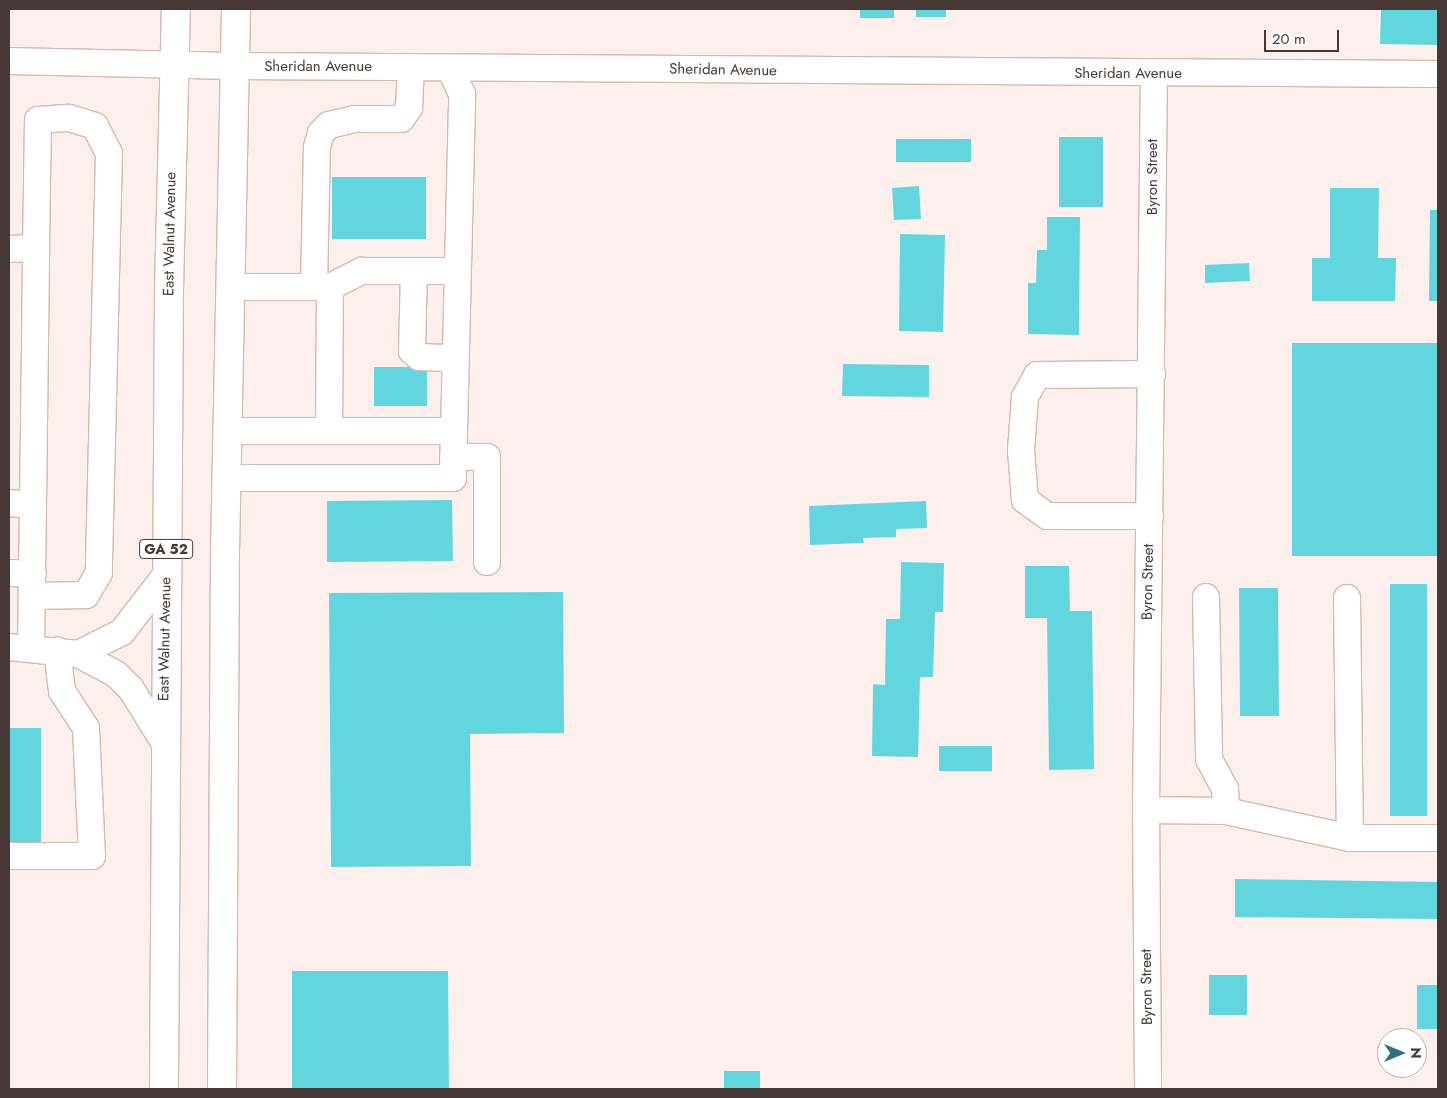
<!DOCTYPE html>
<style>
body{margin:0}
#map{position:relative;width:1447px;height:1098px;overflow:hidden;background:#fdf0ec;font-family:Jost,sans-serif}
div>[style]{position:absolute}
.building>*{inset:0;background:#61d6de}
.roads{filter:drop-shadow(1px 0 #d7b8ae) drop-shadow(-1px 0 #d7b8ae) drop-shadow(0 1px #d7b8ae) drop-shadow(0 -1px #d7b8ae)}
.minor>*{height:26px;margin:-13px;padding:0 13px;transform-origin:13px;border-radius:13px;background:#fff}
.major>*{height:28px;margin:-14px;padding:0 14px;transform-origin:14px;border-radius:14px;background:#fff}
span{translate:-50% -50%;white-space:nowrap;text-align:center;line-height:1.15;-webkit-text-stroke:4.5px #fff;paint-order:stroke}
.shield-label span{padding:1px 4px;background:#fff;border:1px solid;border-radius:4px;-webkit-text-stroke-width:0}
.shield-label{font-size:14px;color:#463935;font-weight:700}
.street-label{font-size:15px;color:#463935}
.frame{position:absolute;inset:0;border:10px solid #463935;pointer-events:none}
.north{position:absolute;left:1377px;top:1028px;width:50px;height:50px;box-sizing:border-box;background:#fff;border:1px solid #b5b0ae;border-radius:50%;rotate:90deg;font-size:14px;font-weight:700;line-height:20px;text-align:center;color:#463935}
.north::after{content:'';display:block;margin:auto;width:18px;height:22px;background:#2b757a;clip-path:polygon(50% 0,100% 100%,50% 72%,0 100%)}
.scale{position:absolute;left:1264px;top:30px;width:75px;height:22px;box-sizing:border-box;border:2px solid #463935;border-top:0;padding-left:6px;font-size:15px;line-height:18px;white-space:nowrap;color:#463935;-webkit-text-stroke:4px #fff;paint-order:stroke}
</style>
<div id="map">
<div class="building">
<div style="clip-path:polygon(860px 9px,894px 9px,894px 18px,860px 18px)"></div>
<div style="clip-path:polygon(916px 9px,946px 9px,946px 17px,916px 17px)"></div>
<div style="clip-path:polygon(1381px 9px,1438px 9px,1438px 45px,1380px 44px)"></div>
<div style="clip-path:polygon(1059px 137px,1103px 137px,1103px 207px,1059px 207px)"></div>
<div style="clip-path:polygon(896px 139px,971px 139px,971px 162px,896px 162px)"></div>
<div style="clip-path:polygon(332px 177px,426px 177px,426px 239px,332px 239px)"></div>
<div style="clip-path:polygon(919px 186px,921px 219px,894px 220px,892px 188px)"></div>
<div style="clip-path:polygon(1330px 188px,1379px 188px,1378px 258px,1396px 258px,1395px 301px,1312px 301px,1312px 258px,1330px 258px)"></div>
<div style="clip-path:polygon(1430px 210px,1438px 210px,1438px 301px,1429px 301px)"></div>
<div style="clip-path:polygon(1047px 217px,1080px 217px,1079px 335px,1028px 334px,1028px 283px,1036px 283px,1037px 250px,1047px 250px)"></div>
<div style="clip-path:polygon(900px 234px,945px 235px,943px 332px,899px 331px)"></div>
<div style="clip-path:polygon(1249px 263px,1250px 281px,1205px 283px,1205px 265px)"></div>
<div style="clip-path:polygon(1292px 343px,1438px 343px,1438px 556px,1292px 556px)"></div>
<div style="clip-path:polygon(843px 364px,929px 365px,929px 397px,842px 396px)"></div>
<div style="clip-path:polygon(374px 367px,427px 367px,427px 406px,374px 406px)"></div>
<div style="clip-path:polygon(452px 500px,453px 561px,327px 562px,327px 501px)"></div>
<div style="clip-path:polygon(926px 501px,927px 528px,896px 529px,896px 537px,863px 538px,864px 543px,810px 545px,809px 506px)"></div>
<div style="clip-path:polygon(901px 562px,944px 563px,943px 612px,935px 612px,933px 677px,920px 677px,918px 757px,872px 756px,873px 684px,885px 685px,886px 619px,900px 619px)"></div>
<div style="clip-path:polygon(1025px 566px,1069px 566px,1070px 611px,1092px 611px,1094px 769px,1049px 770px,1047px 618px,1025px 618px)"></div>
<div style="clip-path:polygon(1390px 584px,1427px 584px,1427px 816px,1390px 816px)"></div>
<div style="clip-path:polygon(1239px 588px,1278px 588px,1279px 716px,1240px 716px)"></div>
<div style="clip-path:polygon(563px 592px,564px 733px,470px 734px,471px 866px,331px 867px,329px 593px)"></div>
<div style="clip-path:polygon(9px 728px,41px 728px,41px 844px,9px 844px)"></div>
<div style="clip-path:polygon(939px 746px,992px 746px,992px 771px,939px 771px)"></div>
<div style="clip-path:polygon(1235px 879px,1438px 882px,1438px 919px,1235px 917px)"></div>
<div style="clip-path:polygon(292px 971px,448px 971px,449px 1089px,292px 1089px)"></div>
<div style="clip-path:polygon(1209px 975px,1247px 975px,1247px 1015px,1209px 1015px)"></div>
<div style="clip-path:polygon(1417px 985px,1438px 985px,1438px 1029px,1417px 1029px)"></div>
<div style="clip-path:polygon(724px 1071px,760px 1071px,760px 1089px,724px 1089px)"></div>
</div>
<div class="roads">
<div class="minor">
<div style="left:9px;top:61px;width:225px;rotate:1.3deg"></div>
<div style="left:234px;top:66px;width:1204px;rotate:0.38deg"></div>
<div style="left:9px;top:249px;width:27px;rotate:-2deg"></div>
<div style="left:36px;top:248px;width:128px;rotate:-89.1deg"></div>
<div style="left:38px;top:120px;width:31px;rotate:-4deg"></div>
<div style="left:69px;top:118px;width:27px;rotate:17deg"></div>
<div style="left:95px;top:126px;width:30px;rotate:63deg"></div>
<div style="left:109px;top:153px;width:420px;rotate:91.4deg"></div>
<div style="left:99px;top:573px;width:26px;rotate:121deg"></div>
<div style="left:86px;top:595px;width:53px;rotate:178.9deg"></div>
<div style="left:414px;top:271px;width:80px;rotate:91.4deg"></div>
<div style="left:412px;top:351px;width:9px;rotate:41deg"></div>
<div style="left:419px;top:357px;width:36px;rotate:2deg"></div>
<div style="left:230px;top:287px;width:100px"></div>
<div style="left:330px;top:287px;width:144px;rotate:90.4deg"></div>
<div style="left:314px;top:287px;width:140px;rotate:-88.8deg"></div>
<div style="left:317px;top:147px;width:15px;rotate:-74deg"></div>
<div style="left:321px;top:133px;width:11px;rotate:-45deg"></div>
<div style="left:329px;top:125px;width:26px;rotate:-13deg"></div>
<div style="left:354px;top:119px;width:47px"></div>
<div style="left:401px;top:119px;width:14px;rotate:-54deg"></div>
<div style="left:409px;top:108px;width:41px;rotate:-87.2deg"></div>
<div style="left:330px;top:287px;width:36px;rotate:-27deg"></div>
<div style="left:362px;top:271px;width:95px"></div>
<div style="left:227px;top:431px;width:227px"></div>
<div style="left:454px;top:431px;width:337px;rotate:-88.6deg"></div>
<div style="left:462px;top:94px;width:29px;rotate:-115deg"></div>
<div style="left:453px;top:457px;width:34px"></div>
<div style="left:487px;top:457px;width:105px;rotate:90deg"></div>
<div style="left:227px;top:478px;width:226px"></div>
<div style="left:453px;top:478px;width:47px;rotate:-88.8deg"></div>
<div style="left:9px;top:503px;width:24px;rotate:5deg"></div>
<div style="left:33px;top:505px;width:143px;rotate:90.8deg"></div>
<div style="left:33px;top:505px;width:257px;rotate:-89.3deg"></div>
<div style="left:1150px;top:516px;width:103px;rotate:180deg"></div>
<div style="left:1047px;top:516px;width:27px;rotate:-144deg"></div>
<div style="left:1025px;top:500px;width:50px;rotate:-94.6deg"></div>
<div style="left:1021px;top:450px;width:53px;rotate:-85.7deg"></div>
<div style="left:1025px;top:397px;width:25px;rotate:-61deg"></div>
<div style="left:1037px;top:375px;width:115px;rotate:-0.5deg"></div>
<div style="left:9px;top:573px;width:24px;rotate:2deg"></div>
<div style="left:1206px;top:597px;width:162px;rotate:88.9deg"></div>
<div style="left:1209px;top:759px;width:34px;rotate:62deg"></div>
<div style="left:1225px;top:789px;width:22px;rotate:87deg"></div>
<div style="left:1347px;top:598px;width:240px;rotate:89.3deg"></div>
<div style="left:9px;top:647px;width:69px;rotate:5.8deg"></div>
<div style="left:78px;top:654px;width:43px;rotate:27.8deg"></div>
<div style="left:116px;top:674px;width:21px;rotate:45deg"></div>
<div style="left:131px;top:689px;width:62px;rotate:58.1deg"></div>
<div style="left:78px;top:654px;width:49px;rotate:-26.6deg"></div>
<div style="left:122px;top:632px;width:72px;rotate:-52.3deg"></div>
<div style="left:1146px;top:810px;width:80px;rotate:0.7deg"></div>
<div style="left:1226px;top:811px;width:127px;rotate:12.3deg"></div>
<div style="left:1350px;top:838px;width:88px"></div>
<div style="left:9px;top:856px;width:83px"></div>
<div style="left:92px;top:856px;width:128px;rotate:-92.7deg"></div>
<div style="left:86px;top:728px;width:44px;rotate:-123deg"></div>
<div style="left:62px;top:691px;width:41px;rotate:-97deg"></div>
<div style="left:1148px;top:1089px;width:279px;rotate:-90.4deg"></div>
<div style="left:1146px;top:810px;width:736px;rotate:-89.38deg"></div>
</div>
<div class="major">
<div style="left:164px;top:1089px;width:799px;rotate:-89.64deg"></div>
<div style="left:169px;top:290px;width:281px;rotate:-88.6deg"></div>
<div style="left:222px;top:1089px;width:537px;rotate:-89.68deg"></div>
<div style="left:225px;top:552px;width:543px;rotate:-88.84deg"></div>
</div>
</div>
<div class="shield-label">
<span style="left:166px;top:549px">GA 52</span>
</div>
<div class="street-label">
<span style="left:318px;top:67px">Sheridan Avenue</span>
<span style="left:723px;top:70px;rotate:1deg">Sheridan Avenue</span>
<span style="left:1128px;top:74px">Sheridan Avenue</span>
<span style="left:1153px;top:177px;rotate:-90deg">Byron Street</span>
<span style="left:170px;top:234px;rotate:-89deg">East Walnut Avenue</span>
<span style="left:1148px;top:582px;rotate:-89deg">Byron Street</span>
<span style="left:165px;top:639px;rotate:-89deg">East Walnut Avenue</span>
<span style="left:1147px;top:987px;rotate:-91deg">Byron Street</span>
</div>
<div class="frame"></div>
<div class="north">N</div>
<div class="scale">20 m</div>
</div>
